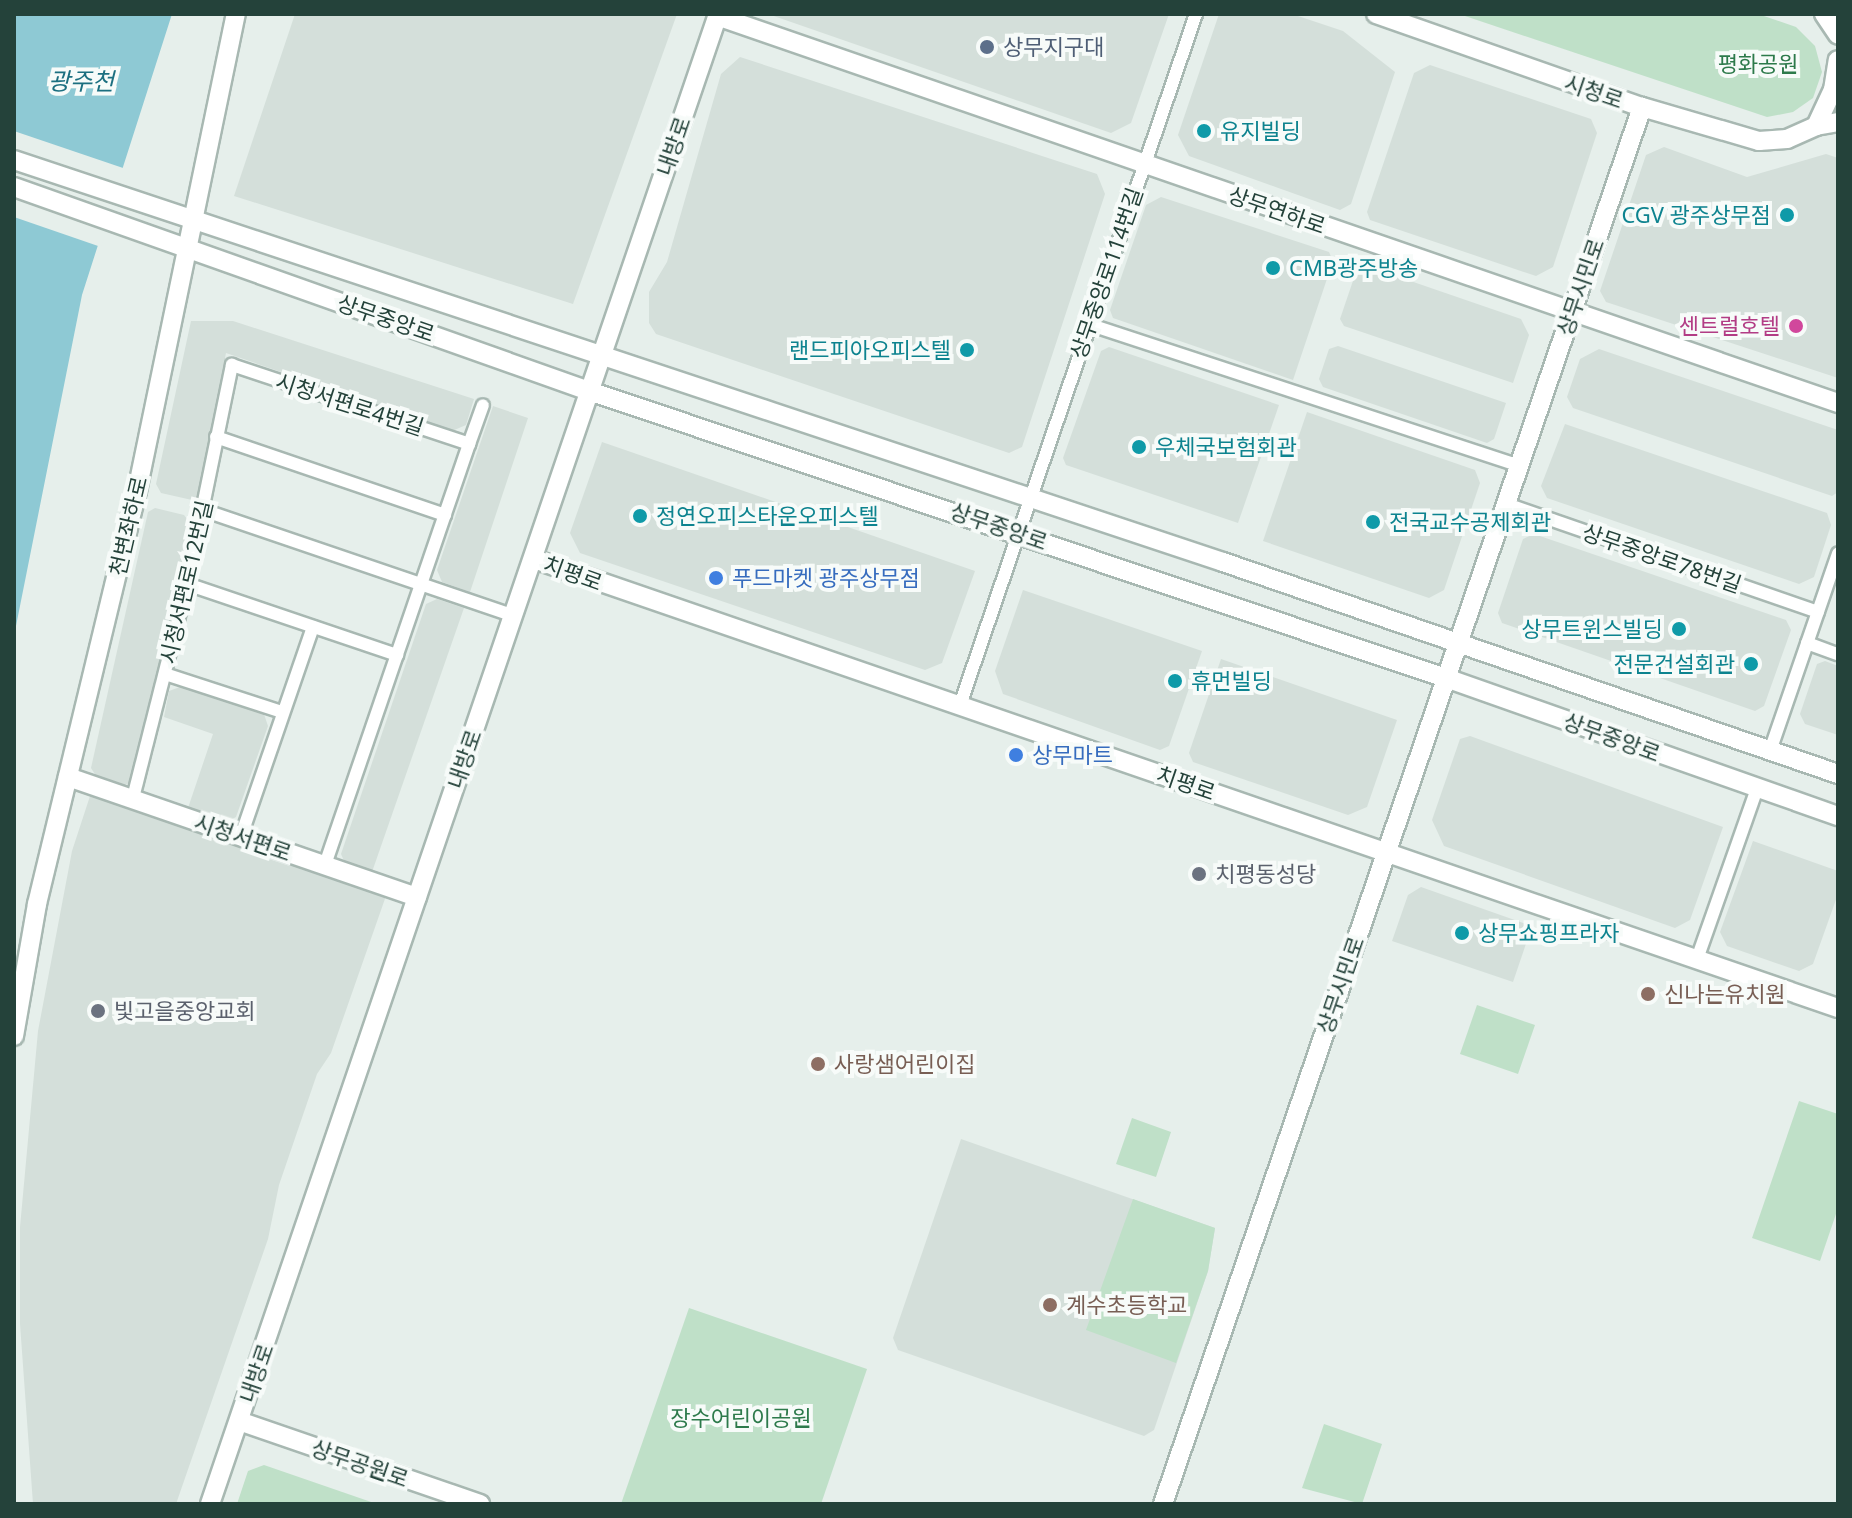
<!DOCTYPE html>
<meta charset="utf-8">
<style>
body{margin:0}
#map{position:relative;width:1852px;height:1518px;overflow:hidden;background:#e6efeb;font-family:"Noto Sans","Noto Sans KR",sans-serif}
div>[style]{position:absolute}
.built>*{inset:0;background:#d4dfda}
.green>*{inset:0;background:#bfe0c8}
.water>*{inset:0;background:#8ec9d4}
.pier>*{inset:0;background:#e6efeb}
.roads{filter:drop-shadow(2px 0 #a8b8b2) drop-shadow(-2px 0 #a8b8b2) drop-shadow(0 2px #a8b8b2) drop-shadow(0 -2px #a8b8b2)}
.street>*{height:12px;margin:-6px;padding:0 6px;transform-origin:6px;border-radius:6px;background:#fff}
.secondary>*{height:18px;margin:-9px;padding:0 9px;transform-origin:9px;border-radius:9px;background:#fff}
.dots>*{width:22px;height:22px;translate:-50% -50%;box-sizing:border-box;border:4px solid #f7fbf9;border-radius:50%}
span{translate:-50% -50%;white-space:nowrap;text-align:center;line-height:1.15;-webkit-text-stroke:8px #f7fbf9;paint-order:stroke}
.service-label{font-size:22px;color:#4e5e75}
.left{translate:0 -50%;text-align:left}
.park-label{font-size:22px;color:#2d7a4b}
.street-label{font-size:22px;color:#24423a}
.culture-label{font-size:22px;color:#0d838f}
.right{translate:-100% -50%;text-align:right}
.hotel-label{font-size:22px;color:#b23c85}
.shop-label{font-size:22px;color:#366cbe}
.worship-label{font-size:22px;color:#5b616d}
.education-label{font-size:22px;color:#785e54}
.water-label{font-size:24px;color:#1c6f80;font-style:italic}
.frame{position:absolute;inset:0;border:16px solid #24423a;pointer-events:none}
</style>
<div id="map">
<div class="built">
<div style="clip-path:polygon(295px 14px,677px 14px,573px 304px,234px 196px)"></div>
<div style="clip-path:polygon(768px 14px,1169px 14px,1131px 123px,1111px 133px)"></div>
<div style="clip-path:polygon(1219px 14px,1292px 14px,1343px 31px,1395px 72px,1351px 204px,1340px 210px,1189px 156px,1178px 135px)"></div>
<div style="clip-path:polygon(740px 57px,1097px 174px,1105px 194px,1022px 447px,1009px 453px,656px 334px,649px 323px,649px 292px,667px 262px,721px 74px)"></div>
<div style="clip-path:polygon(1430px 65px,1591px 119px,1597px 133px,1553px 267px,1536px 276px,1370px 220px,1367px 212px,1414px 73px)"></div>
<div style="clip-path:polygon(1664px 147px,1747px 177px,1826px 154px,1838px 158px,1838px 378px,1606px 302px,1600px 291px,1646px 155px)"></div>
<div style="clip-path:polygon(1161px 197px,1329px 252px,1333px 261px,1293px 380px,1113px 318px,1110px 310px,1146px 205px)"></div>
<div style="clip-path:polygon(1364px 265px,1521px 319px,1529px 335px,1513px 383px,1344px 326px,1340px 319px,1357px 269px)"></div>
<div style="clip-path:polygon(191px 321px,233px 321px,474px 399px,466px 425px,452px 431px,226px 353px,200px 495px,192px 500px,161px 493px,156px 484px)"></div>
<div style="clip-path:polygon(1338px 346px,1506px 403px,1494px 439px,1487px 443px,1323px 387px,1319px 379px,1329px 349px)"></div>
<div style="clip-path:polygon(1109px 347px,1279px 405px,1238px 523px,1066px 465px,1063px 458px,1101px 351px)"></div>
<div style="clip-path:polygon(1599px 349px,1838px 430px,1838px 492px,1832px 496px,1573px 408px,1567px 397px,1580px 359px)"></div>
<div style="clip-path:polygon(493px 406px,528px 418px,470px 592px,442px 582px,437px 570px)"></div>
<div style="clip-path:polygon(1307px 412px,1475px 470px,1480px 483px,1444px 590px,1429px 598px,1263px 541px)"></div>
<div style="clip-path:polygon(1565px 424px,1827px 513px,1831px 525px,1814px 577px,1799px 584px,1547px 498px,1541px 486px)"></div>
<div style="clip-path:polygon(602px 442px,975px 571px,942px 663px,925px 670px,580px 553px,570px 533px)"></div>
<div style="clip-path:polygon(155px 508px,184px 515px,191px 524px,133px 781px,123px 786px,98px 779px,91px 768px,148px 512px)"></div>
<div style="clip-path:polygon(1534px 534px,1786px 620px,1791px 630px,1764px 706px,1755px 711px,1502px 623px,1498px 613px,1523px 539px)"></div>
<div style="clip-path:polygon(1023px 590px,1202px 651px,1169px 746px,1160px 750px,1003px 694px,995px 671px)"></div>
<div style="clip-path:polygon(437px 599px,464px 608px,372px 872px,345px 863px,341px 854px,426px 604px)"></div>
<div style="clip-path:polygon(1221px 659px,1397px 720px,1367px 807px,1348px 815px,1193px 762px,1189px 753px)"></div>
<div style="clip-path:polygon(1825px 661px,1838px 666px,1838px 735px,1805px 724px,1800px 714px,1817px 664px)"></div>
<div style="clip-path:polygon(180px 687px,264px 714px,268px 726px,236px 817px,227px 822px,188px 808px,213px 734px,164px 717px,169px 691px)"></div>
<div style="clip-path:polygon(1470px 736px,1723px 827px,1690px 920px,1675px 928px,1444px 846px,1432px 820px,1460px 739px)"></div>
<div style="clip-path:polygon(98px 791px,387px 893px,331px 1053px,317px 1074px,279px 1185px,268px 1239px,176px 1504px,33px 1504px,20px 1324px,20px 1227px,38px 1031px,72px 851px,90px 796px)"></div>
<div style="clip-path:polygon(1753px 841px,1838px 871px,1838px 894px,1813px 964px,1799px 971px,1727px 946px,1720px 932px)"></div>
<div style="clip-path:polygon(1421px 887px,1532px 926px,1513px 982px,1392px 941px,1408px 895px)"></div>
<div style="clip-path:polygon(961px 1139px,1215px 1228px,1208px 1271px,1154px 1430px,1144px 1436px,898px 1350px,893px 1338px)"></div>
</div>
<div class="green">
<div style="clip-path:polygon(1459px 14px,1758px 14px,1796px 27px,1815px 46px,1822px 72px,1813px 98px,1793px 112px,1767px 117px)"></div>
<div style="clip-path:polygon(1477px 1005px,1535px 1025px,1518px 1074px,1460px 1054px)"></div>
<div style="clip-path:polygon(1799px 1101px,1838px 1114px,1838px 1208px,1820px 1261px,1752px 1238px)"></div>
<div style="clip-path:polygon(1132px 1118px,1171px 1132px,1156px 1177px,1116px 1164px)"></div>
<div style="clip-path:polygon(1133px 1199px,1215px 1228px,1208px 1271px,1176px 1363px,1086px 1330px)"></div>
<div style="clip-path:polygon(689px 1308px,867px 1369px,821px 1504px,621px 1504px)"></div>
<div style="clip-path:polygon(1324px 1424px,1382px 1444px,1362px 1504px,1302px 1488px)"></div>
<div style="clip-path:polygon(264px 1465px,377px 1504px,237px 1504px,248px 1471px)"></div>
</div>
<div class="water">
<div style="clip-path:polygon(14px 14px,172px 14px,82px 295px,14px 636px)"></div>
</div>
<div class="pier">
<div style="clip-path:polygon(14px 131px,126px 169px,101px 247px,14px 217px)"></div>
</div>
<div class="roads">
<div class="street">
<div style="left:1088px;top:324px;width:454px;rotate:18.2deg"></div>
<div style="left:216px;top:437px;width:242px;rotate:18.8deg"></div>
<div style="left:469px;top:444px;width:41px;rotate:-70.3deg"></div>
<div style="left:1506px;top:504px;width:330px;rotate:19.1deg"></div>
<div style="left:203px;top:510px;width:329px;rotate:18.8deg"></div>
<div style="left:187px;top:584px;width:222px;rotate:18.7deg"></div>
<div style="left:1807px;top:643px;width:33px;rotate:20deg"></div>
<div style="left:165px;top:674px;width:123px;rotate:18deg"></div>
<div style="left:960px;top:705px;width:730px;rotate:-71.14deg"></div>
<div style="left:1770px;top:751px;width:209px;rotate:-71deg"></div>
<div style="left:133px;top:798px;width:221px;rotate:-75.8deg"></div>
<div style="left:187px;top:584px;width:224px;rotate:-78.4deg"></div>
<div style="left:232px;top:365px;width:250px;rotate:18.4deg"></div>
<div style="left:469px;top:444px;width:445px;rotate:108.9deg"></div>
<div style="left:241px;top:836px;width:221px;rotate:-71deg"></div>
<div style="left:1697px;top:959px;width:180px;rotate:-70.6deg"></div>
</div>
<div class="secondary">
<div style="left:1376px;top:14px;width:282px;rotate:19.3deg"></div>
<div style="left:1642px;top:107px;width:122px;rotate:16.2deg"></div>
<div style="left:1759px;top:141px;width:28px;rotate:-4deg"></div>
<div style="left:1787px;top:139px;width:32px;rotate:-24deg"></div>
<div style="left:1816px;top:126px;width:40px;rotate:-65deg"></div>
<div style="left:1833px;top:90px;width:30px;rotate:-81deg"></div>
<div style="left:1824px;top:14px;width:25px;rotate:56deg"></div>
<div style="left:717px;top:16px;width:1186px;rotate:19.05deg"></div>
<div style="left:1816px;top:126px;width:22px;rotate:-10deg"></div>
<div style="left:14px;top:160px;width:1274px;rotate:18.39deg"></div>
<div style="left:1223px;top:562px;width:651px;rotate:19.02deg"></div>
<div style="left:14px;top:187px;width:610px;rotate:19.53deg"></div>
<div style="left:589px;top:391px;width:904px;rotate:18.52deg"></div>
<div style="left:1446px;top:678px;width:416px;rotate:19.4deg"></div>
<div style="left:534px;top:559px;width:1379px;rotate:19deg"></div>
<div style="left:68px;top:777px;width:369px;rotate:19deg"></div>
<div style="left:14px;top:1036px;width:134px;rotate:-80.1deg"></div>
<div style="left:37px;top:904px;width:425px;rotate:-76.4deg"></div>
<div style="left:137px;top:491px;width:487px;rotate:-78.3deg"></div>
<div style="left:239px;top:1421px;width:255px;rotate:19deg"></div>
<div style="left:210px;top:1504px;width:1574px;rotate:-71.17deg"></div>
<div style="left:1163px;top:1504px;width:1477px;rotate:-71.07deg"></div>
</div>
</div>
<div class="dots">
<div style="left:987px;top:47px;background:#5c6f8a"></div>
<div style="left:1204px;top:131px;background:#0f9aa8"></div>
<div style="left:1787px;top:215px;background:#0f9aa8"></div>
<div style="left:1273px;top:268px;background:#0f9aa8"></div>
<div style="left:1796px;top:326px;background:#d1479c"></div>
<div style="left:967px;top:350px;background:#0f9aa8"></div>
<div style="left:1139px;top:447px;background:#0f9aa8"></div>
<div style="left:640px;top:516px;background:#0f9aa8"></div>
<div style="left:1373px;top:522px;background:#0f9aa8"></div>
<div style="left:716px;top:578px;background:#3f7fe0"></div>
<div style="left:1679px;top:629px;background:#0f9aa8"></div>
<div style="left:1751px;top:664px;background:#0f9aa8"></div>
<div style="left:1175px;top:681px;background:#0f9aa8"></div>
<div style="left:1016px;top:755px;background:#3f7fe0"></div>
<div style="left:1199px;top:874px;background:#6b7280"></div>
<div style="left:1462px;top:933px;background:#0f9aa8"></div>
<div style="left:1648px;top:994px;background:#8d6e63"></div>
<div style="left:98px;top:1011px;background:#6b7280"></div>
<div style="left:818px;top:1064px;background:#8d6e63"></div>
<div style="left:1050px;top:1305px;background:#8d6e63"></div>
</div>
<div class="service-label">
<span class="left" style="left:1003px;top:47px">상무지구대</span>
</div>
<div class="park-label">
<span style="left:1758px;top:64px">평화공원</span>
<span style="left:741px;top:1418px">장수어린이공원</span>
</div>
<div class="street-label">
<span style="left:1594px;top:91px;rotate:19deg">시청로</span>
<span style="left:673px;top:146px;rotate:-71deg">내방로</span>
<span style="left:1277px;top:210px;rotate:19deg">상무연하로</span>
<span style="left:1106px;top:273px;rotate:-71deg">상무중앙로114번길</span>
<span style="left:1580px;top:287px;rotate:-71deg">상무시민로</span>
<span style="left:386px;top:318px;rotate:19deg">상무중앙로</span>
<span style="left:350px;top:404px;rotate:18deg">시청서편로4번길</span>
<span style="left:128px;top:526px;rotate:-77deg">천변좌하로</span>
<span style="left:999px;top:526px;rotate:19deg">상무중앙로</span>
<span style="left:1662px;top:558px;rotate:19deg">상무중앙로78번길</span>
<span style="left:573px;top:573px;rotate:20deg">치평로</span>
<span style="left:186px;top:582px;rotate:-77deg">시청서편로12번길</span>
<span style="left:1612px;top:737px;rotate:20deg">상무중앙로</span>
<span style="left:464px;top:759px;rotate:-71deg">내방로</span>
<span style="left:1186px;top:783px;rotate:19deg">치평로</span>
<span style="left:243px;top:837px;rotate:19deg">시청서편로</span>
<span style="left:1340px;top:985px;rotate:-71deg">상무시민로</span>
<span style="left:256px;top:1373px;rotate:-71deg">내방로</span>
<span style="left:360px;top:1463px;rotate:19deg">상무공원로</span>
</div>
<div class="culture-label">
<span class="left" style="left:1220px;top:131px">유지빌딩</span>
<span class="right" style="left:1771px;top:215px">CGV 광주상무점</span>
<span class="left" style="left:1289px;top:268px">CMB광주방송</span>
<span class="right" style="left:951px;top:350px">랜드피아오피스텔</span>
<span class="left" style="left:1155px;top:447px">우체국보험회관</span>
<span class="left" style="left:656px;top:516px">정연오피스타운오피스텔</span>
<span class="left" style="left:1389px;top:522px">전국교수공제회관</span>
<span class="right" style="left:1663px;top:629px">상무트윈스빌딩</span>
<span class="right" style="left:1735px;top:664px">전문건설회관</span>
<span class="left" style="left:1191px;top:681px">휴먼빌딩</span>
<span class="left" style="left:1478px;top:933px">상무쇼핑프라자</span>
</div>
<div class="hotel-label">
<span class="right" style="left:1780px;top:326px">센트럴호텔</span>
</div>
<div class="shop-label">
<span class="left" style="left:732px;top:578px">푸드마켓 광주상무점</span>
<span class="left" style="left:1032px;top:755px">상무마트</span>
</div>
<div class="worship-label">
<span class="left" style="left:1215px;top:874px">치평동성당</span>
<span class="left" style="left:114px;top:1011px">빛고을중앙교회</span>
</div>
<div class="education-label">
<span class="left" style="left:1664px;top:994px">신나는유치원</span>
<span class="left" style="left:834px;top:1064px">사랑샘어린이집</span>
<span class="left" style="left:1066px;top:1305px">계수초등학교</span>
</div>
<div class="water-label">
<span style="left:81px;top:81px">광주천</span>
</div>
<div class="frame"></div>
</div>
